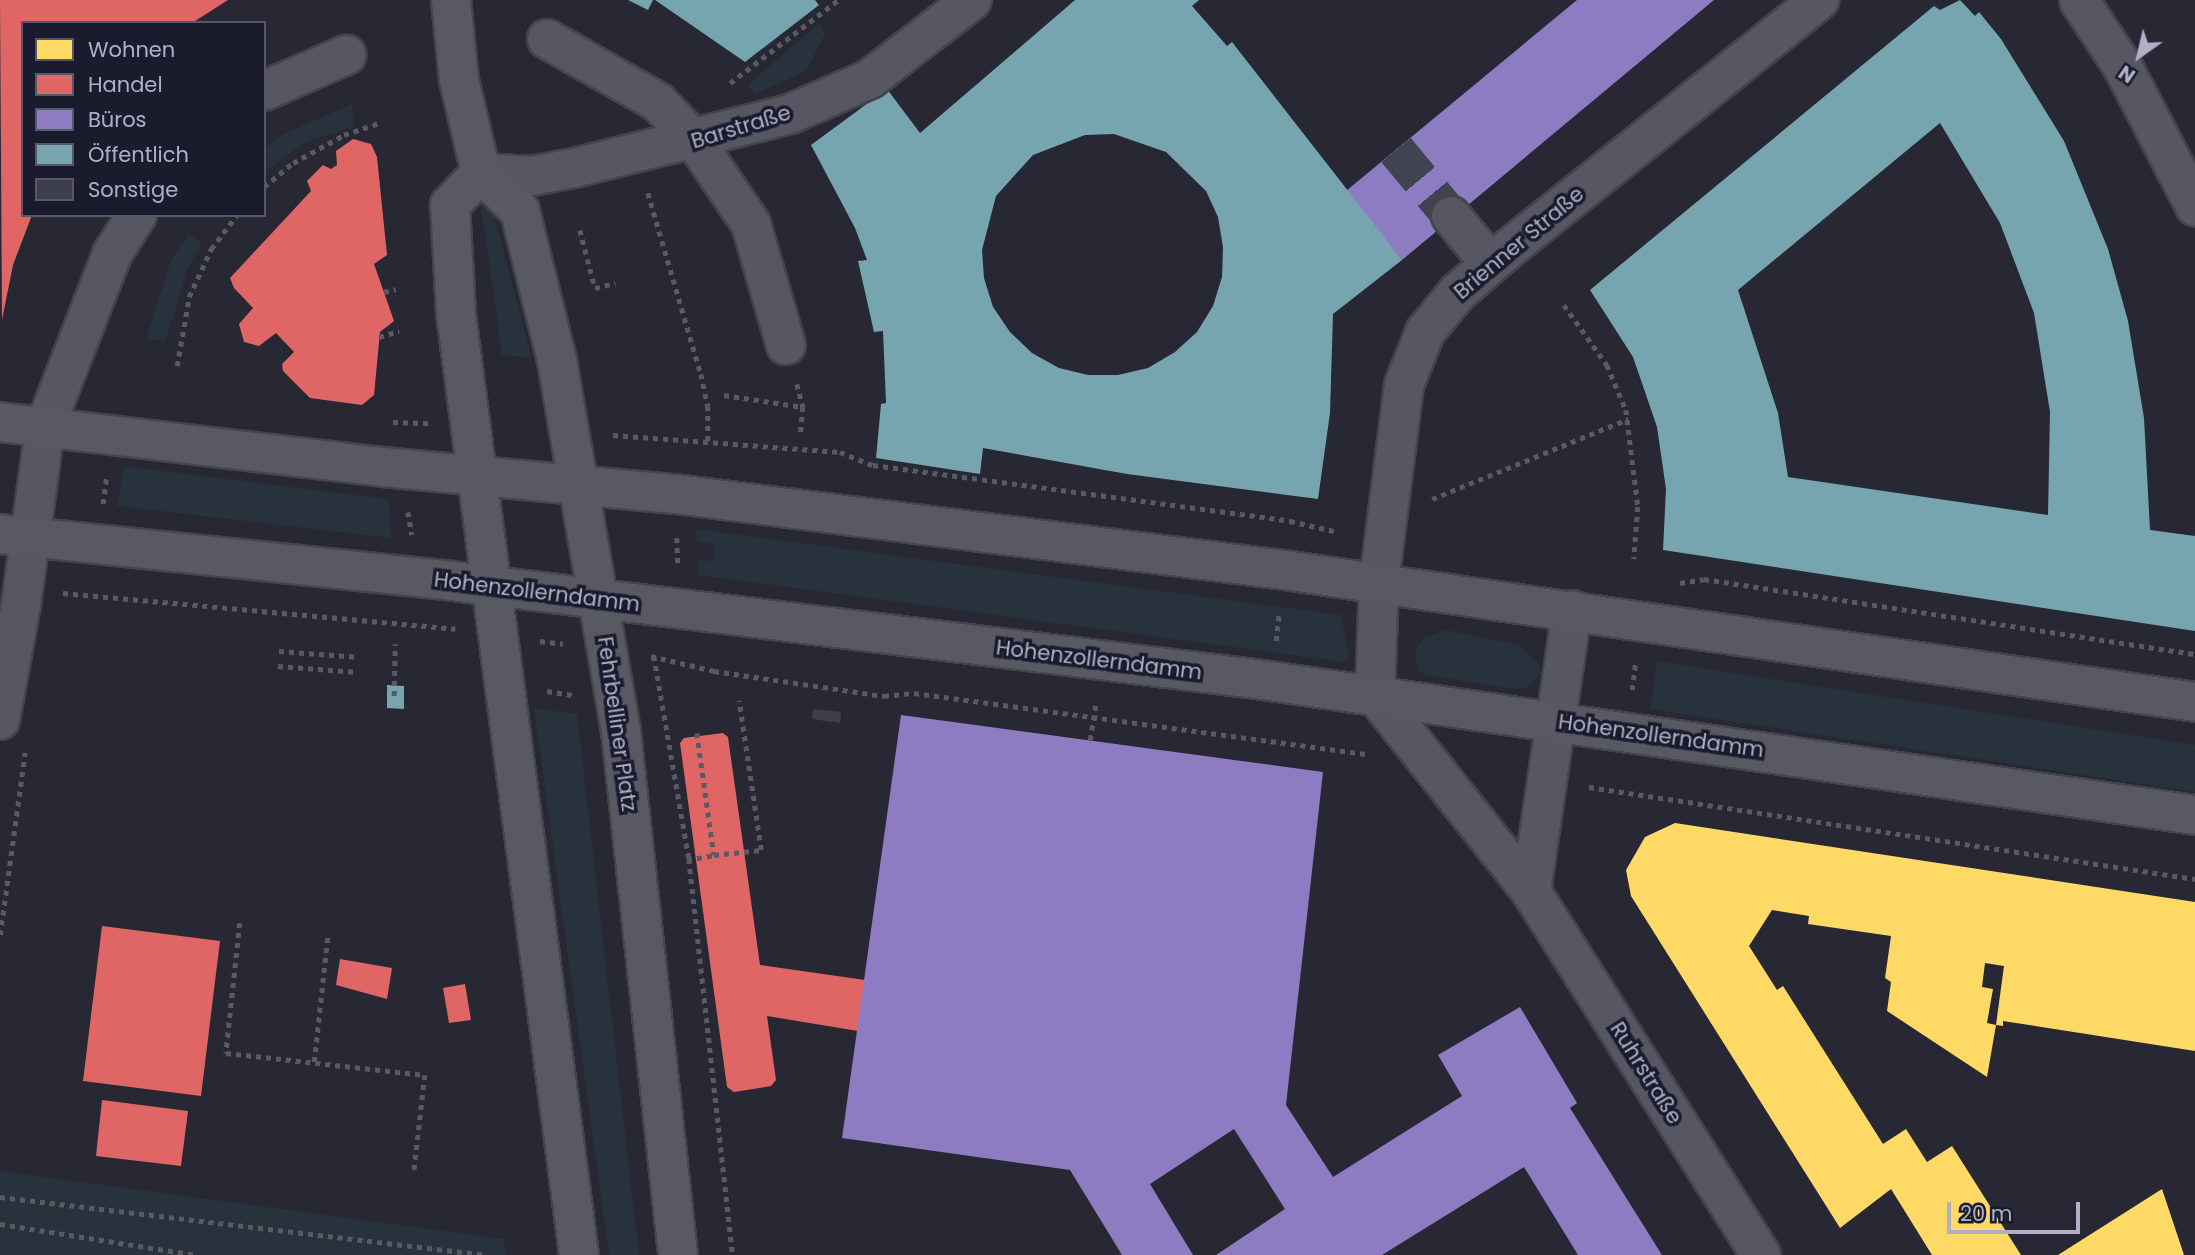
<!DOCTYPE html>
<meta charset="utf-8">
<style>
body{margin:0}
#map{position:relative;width:2195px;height:1255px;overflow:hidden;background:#272833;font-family:Poppins,sans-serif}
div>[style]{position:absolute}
.green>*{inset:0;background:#27323c}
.homes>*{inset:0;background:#ffd966}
.shops>*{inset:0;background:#e06666}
.offices>*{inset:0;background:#8e7cc3}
.public>*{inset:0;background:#76a5af}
.building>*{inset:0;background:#3e3f4a}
.minor-tunnel>*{height:38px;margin-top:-19px;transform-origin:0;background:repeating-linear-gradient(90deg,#424350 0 38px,transparent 0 57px)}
.path>*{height:4.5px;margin-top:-2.25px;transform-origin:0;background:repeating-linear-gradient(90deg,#595a64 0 5px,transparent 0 10px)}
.roads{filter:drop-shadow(2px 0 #43444c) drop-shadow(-2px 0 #43444c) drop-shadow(0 2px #43444c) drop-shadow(0 -2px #43444c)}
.minor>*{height:38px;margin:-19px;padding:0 19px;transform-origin:19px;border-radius:19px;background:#565762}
.major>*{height:38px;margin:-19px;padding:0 19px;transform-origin:19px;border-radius:19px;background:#595964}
span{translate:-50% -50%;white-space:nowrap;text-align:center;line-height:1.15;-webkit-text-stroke:7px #1a1c2e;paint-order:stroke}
.street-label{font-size:21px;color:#afb0c6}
.legend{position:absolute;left:21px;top:21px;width:245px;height:196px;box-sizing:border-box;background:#1a1c2e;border:2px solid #56576b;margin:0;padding:9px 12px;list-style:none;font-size:21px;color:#afb0c6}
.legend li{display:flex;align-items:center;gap:14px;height:35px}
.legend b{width:35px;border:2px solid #56576b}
.north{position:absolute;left:2104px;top:21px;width:70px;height:70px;-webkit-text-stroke:5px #1a1c2e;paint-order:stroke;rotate:214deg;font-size:19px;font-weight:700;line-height:28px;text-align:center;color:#afb0c6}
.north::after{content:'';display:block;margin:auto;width:24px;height:32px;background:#afb0c6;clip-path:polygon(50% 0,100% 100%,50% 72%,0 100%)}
.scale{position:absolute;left:1947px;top:1202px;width:133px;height:32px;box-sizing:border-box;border:4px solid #afb0c6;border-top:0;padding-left:9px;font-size:21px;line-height:24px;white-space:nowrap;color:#afb0c6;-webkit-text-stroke:5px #1a1c2e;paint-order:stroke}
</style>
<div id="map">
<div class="green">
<div style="clip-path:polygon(819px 23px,825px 34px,806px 71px,756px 94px,748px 85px)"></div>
<div style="clip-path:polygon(352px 104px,354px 126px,306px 142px,264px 172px,264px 149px,281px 135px)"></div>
<div style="clip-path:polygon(480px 198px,490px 199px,532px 358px,502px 355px)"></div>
<div style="clip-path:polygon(189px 234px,202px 244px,187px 269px,166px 341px,146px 339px,171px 260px)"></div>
<div style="clip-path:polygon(124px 466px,388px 499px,392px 538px,117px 506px)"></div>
<div style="clip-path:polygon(696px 529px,1341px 615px,1349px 657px,1344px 662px,698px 575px,698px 560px,714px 561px,714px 544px,697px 542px)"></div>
<div style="clip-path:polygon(1446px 630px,1520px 645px,1540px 665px,1541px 674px,1527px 688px,1515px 689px,1425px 675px,1418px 670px,1415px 652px,1423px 638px)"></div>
<div style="clip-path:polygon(1657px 661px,2195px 745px,2195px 792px,1650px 709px)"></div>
<div style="clip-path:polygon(534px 708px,577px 714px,639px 1255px,609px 1255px)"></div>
<div style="clip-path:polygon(0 1171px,504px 1239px,506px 1255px,0 1255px)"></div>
</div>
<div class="homes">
<div style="clip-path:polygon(1675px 823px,2195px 902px,2195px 1051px,2003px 1021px,2003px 1026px,1996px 1025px,2004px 966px,1985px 963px,1982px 987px,1993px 989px,1987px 1023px,1996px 1025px,1987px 1077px,1887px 1011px,1891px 982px,1885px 978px,1891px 936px,1808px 924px,1809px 916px,1772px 910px,1749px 946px,1777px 990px,1783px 986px,1883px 1144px,1906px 1129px,1927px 1162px,1952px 1146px,2021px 1255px,1932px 1255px,1891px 1189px,1840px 1228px,1631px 896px,1626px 870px,1645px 837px)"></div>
<div style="clip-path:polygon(2162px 1189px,2184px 1255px,2058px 1255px)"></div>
</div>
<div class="shops">
<div style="clip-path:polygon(0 0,228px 0,192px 23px,23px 23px,23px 215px,32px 215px,13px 265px,2px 320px)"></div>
<div style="clip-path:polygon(353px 139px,371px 144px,377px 157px,387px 255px,374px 264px,394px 321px,380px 332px,374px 395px,362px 405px,310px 398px,283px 371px,282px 364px,294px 352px,276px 333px,259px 346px,244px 342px,239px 324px,253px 308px,234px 288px,230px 278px,311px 191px,307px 181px,323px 165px,331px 169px,337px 165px,336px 151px)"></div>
<div style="clip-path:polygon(723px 733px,728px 737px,760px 965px,865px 980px,858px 1031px,767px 1016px,776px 1080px,771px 1086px,734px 1092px,727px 1087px,680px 743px,684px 738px)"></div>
<div style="clip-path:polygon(102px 926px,220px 941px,201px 1096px,83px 1081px)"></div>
<div style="clip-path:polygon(340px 959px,392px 968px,387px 999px,336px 985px)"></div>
<div style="clip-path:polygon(465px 984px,471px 1020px,449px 1023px,443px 988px)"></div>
<div style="clip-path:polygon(102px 1100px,188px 1111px,181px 1166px,96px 1156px)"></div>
</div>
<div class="offices">
<div style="clip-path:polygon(1577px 0,1714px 0,1402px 260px,1346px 191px)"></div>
<div style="clip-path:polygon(901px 715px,1323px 772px,1286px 1105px,1333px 1177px,1462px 1096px,1438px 1055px,1520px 1007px,1577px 1103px,1570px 1108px,1662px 1255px,1578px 1255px,1524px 1167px,1382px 1255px,1216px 1255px,1285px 1209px,1234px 1129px,1150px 1184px,1193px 1255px,1122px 1255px,1070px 1170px,842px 1138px)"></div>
</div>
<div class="public">
<div style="clip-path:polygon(628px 0,653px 0,648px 10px)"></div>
<div style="clip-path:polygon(655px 0,815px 0,819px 5px,745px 62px)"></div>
<div style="clip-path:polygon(evenodd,1075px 0,1199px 0,1192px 6px,1227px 46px,1232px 42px,1239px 51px,1402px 260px,1333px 314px,1330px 413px,1318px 499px,1127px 474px,983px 448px,980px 474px,876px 458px,881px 404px,886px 403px,883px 331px,874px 332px,858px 261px,867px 260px,855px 228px,811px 145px,887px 89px,920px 133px,1075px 0,1114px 134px,1166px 152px,1206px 191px,1218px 217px,1223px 247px,1222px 277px,1213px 306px,1197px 332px,1175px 352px,1148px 368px,1118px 375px,1088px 375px,1059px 368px,1032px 353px,1010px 332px,993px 307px,984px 278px,982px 250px,996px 196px,1033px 155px,1085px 135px,1114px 134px)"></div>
<div style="clip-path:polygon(evenodd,1960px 0,1975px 16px,1979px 12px,2001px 39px,2064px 141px,2108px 249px,2128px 321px,2144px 418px,2150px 530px,2195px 536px,2195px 631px,1663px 550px,1666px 489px,1657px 427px,1633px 357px,1590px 290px,1934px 6px,1940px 10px,1960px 0,1940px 123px,2000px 223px,2034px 313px,2050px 412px,2048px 515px,1788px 477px,1778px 413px,1738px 290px,1940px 123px)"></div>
<div style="clip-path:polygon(387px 685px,404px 686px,404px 709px,387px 708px)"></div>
</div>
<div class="building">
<div style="clip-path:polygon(813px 709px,841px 712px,840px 723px,812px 719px)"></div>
</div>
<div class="minor-tunnel">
<div style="left:1396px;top:150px;width:86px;rotate:50.2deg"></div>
</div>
<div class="path">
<div style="left:730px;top:83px;width:136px;rotate:-37.5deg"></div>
<div style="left:264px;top:187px;width:38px;rotate:-40deg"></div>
<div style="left:293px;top:163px;width:58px;rotate:-28.8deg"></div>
<div style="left:344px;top:135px;width:36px;rotate:-19deg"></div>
<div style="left:648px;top:193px;width:189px;rotate:73.7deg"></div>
<div style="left:701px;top:374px;width:33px;rotate:78deg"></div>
<div style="left:708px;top:406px;width:36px;rotate:90deg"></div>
<div style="left:580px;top:230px;width:60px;rotate:75.5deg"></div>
<div style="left:595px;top:288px;width:21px;rotate:-14deg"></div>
<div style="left:384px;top:292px;width:12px;rotate:-14deg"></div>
<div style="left:1564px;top:305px;width:74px;rotate:54.4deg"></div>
<div style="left:1607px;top:365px;width:49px;rotate:67.1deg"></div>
<div style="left:1626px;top:410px;width:98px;rotate:82.9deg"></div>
<div style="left:1638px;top:507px;width:52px;rotate:94.4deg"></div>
<div style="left:379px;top:337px;width:21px;rotate:-17deg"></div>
<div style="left:177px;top:366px;width:70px;rotate:-80.1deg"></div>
<div style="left:189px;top:297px;width:53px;rotate:-65.4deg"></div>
<div style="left:211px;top:249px;width:43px;rotate:-52.6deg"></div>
<div style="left:797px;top:384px;width:24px;rotate:75deg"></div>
<div style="left:724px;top:395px;width:80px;rotate:8.6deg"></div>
<div style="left:803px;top:407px;width:25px;rotate:95deg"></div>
<div style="left:393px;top:422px;width:36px;rotate:2deg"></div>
<div style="left:613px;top:435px;width:228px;rotate:4.3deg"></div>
<div style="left:840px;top:452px;width:35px;rotate:22deg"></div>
<div style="left:873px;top:465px;width:421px;rotate:7.6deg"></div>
<div style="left:1290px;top:521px;width:45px;rotate:12.8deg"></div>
<div style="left:1432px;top:499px;width:212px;rotate:-22.2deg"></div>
<div style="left:103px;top:504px;width:26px;rotate:-83deg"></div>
<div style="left:408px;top:512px;width:23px;rotate:80deg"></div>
<div style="left:677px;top:538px;width:29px;rotate:88deg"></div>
<div style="left:1680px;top:583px;width:24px;rotate:-9deg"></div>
<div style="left:1704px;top:579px;width:497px;rotate:8.7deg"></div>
<div style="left:63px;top:593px;width:394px;rotate:5.2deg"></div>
<div style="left:540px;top:641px;width:23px;rotate:7deg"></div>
<div style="left:1276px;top:641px;width:29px;rotate:-84deg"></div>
<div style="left:279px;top:651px;width:80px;rotate:4.3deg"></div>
<div style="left:651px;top:656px;width:65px;rotate:13.4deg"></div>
<div style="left:714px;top:671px;width:172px;rotate:8.4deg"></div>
<div style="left:884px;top:696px;width:30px;rotate:-6deg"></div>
<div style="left:914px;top:693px;width:460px;rotate:7.7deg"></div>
<div style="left:654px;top:656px;width:206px;rotate:80.2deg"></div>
<div style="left:689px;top:859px;width:398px;rotate:83.7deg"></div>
<div style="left:278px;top:666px;width:80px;rotate:4.3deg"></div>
<div style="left:1632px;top:690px;width:26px;rotate:-83deg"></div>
<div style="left:547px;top:691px;width:26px;rotate:9deg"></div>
<div style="left:394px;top:696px;width:52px;rotate:-88.9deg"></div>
<div style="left:697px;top:733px;width:123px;rotate:82.1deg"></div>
<div style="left:714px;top:855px;width:47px;rotate:-6.1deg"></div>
<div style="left:761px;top:850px;width:151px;rotate:-98.4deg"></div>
<div style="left:1090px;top:740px;width:37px;rotate:-81deg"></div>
<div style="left:1589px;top:787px;width:613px;rotate:8.63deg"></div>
<div style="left:687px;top:860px;width:27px;rotate:-10deg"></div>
<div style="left:240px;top:923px;width:131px;rotate:96.1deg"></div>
<div style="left:226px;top:1053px;width:200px;rotate:6.3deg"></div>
<div style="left:425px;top:1075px;width:98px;rotate:96.5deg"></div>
<div style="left:0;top:935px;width:184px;rotate:-82.2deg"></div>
<div style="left:314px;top:1062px;width:130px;rotate:-83.8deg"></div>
<div style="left:0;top:1197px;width:486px;rotate:6.8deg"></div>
<div style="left:0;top:1224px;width:197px;rotate:9deg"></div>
</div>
<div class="roads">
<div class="minor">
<div style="left:2079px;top:0;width:80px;rotate:56.7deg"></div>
<div style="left:2123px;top:67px;width:157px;rotate:62.6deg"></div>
<div style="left:547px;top:39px;width:128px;rotate:29.6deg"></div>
<div style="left:658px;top:102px;width:54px;rotate:46.5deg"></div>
<div style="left:695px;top:141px;width:100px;rotate:56deg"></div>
<div style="left:751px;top:224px;width:126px;rotate:73.9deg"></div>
<div style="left:264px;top:91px;width:90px;rotate:-23.7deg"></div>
<div style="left:481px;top:173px;width:51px;rotate:3.4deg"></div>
<div style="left:532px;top:176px;width:43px;rotate:-10.8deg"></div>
<div style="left:574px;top:168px;width:223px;rotate:-14deg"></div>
<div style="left:790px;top:114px;width:87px;rotate:-23.6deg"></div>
<div style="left:870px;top:79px;width:129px;rotate:-37.8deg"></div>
<div style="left:1451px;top:216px;width:62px;rotate:50.2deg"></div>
<div style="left:0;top:720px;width:117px;rotate:-79.7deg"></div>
<div style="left:21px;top:605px;width:180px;rotate:-82.3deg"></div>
<div style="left:45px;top:427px;width:186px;rotate:-68.8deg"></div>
<div style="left:112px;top:254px;width:46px;rotate:-57.3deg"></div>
<div style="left:1531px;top:891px;width:284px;rotate:-81.7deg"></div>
<div style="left:1761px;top:1255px;width:431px;rotate:-122.3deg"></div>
<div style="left:1531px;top:891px;width:251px;rotate:-128.5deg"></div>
<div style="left:1375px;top:695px;width:112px;rotate:-88deg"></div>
<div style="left:1379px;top:583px;width:200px;rotate:-82.8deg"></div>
<div style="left:1404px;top:385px;width:57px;rotate:-68.4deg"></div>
<div style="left:1425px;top:332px;width:50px;rotate:-50.6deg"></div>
<div style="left:1457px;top:293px;width:58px;rotate:-40.8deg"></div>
<div style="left:1501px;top:255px;width:408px;rotate:-38.7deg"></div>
</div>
<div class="major">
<div style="left:451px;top:0;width:80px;rotate:84.3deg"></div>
<div style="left:459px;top:80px;width:96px;rotate:76.7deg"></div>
<div style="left:481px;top:173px;width:54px;rotate:44.3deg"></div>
<div style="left:520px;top:211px;width:154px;rotate:76.1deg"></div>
<div style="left:557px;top:361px;width:375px;rotate:80.2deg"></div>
<div style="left:621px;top:731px;width:527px;rotate:83.79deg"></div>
<div style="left:481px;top:173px;width:45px;rotate:134.1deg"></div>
<div style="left:450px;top:205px;width:109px;rotate:86.8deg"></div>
<div style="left:456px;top:314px;width:949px;rotate:82.55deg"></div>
<div style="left:0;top:422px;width:386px;rotate:6.7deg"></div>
<div style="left:383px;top:467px;width:293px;rotate:5.3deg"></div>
<div style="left:675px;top:494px;width:614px;rotate:7.11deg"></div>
<div style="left:1284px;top:570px;width:921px;rotate:8.24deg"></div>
<div style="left:0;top:534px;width:454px;rotate:5.9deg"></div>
<div style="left:452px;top:581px;width:810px;rotate:6.95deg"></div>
<div style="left:1256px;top:679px;width:949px;rotate:8.24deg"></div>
</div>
</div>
<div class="street-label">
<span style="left:741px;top:127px;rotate:-17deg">Barstraße</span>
<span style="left:1519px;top:243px;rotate:-40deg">Brienner Straße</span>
<span style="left:537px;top:592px;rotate:7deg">Hohenzollerndamm</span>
<span style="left:1099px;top:660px;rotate:7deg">Hohenzollerndamm</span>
<span style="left:617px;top:724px;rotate:82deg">Fehrbelliner Platz</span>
<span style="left:1661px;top:736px;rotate:8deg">Hohenzollerndamm</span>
<span style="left:1646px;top:1073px;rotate:58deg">Ruhrstraße</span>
</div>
<ul class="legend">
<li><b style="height:19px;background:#ffd966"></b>Wohnen</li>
<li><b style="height:19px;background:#e06666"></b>Handel</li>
<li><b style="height:19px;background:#8e7cc3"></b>Büros</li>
<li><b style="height:19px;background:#76a5af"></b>Öffentlich</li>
<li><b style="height:19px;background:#3e3f4a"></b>Sonstige</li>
</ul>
<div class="north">N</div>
<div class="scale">20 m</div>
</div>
